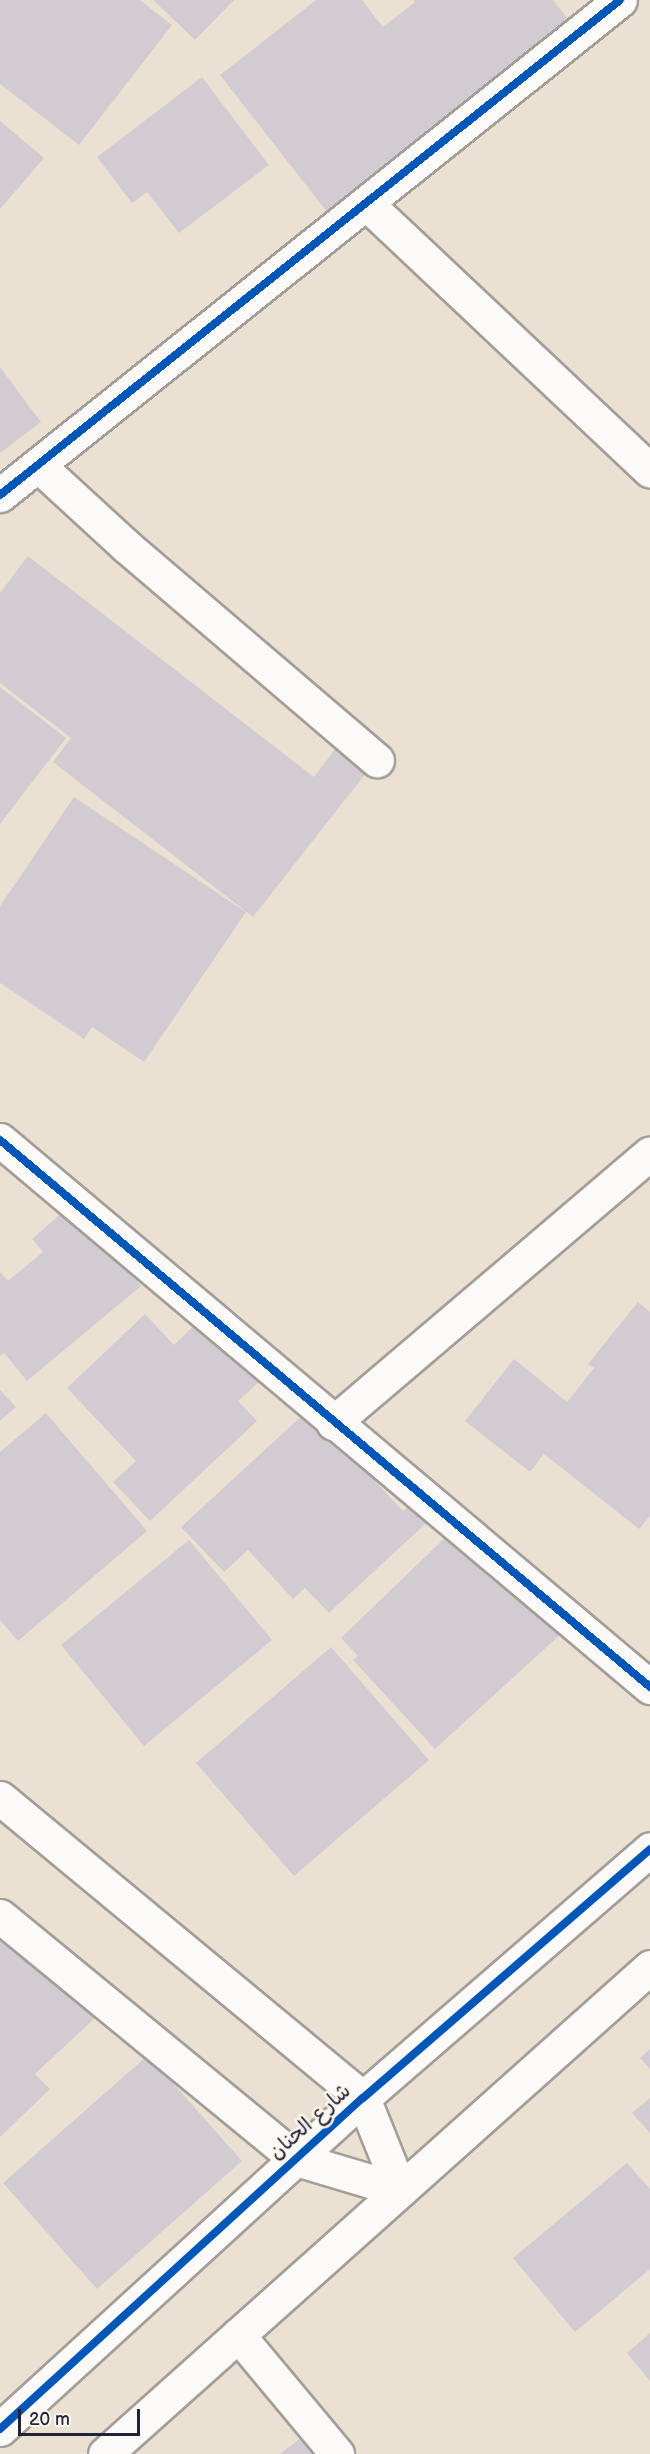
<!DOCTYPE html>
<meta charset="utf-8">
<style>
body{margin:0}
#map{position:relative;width:650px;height:2454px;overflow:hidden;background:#ebe1d3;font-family:"Balsamiq Sans","Playpen Sans Arabic",sans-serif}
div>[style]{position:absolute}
.building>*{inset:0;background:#d3cbd2}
.roads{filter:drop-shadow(2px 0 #a49e99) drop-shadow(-2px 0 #a49e99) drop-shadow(0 2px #a49e99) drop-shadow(0 -2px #a49e99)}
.minor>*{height:33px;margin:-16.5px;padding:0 16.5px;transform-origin:16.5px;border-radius:16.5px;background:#fcfaf8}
.cycleway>*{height:8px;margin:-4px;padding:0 4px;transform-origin:4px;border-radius:4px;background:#0057b8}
span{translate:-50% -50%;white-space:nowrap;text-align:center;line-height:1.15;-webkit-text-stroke:5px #fbf7ec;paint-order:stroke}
.street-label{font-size:21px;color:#22223b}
.scale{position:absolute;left:18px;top:2409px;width:122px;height:27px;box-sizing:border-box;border:3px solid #22223b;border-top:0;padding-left:8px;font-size:18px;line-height:21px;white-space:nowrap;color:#22223b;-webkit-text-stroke:4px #fbf7ec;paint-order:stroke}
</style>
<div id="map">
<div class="building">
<div style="clip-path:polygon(0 0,140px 0,172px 25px,79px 145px,0 84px)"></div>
<div style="clip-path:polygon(153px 0,234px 0,195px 40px)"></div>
<div style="clip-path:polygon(316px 0,362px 0,383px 27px,415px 2px,413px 0,553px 0,571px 23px,327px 212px,220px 75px)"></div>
<div style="clip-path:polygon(202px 77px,269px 165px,179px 233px,147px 192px,132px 203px,97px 157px)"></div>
<div style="clip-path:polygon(0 121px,44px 158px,0 209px)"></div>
<div style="clip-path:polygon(0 367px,41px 422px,0 453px)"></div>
<div style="clip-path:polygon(28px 556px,314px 777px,335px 749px,366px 773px,253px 917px,53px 762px,71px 738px,0 683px,0 593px)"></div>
<div style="clip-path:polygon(0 687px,66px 738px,0 824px)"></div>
<div style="clip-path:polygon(74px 797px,246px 912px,144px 1062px,92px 1027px,84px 1039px,0 983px,0 906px)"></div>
<div style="clip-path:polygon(72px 1204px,141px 1286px,27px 1381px,4px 1353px,0 1356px,0 1272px,8px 1281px,43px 1252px,32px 1239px)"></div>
<div style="clip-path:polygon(638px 1302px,650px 1312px,650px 1516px,639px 1529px,544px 1454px,530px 1472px,465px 1421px,514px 1359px,567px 1402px,594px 1368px,588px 1364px)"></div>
<div style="clip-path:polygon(145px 1314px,174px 1345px,202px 1318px,268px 1374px,238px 1401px,257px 1421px,150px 1521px,113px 1482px,136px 1461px,67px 1388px)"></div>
<div style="clip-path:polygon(0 1390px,16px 1407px,0 1421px)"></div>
<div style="clip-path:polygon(308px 1410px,403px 1511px,417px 1498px,434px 1516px,329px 1613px,305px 1588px,293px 1599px,248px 1550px,224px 1572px,181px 1527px)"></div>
<div style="clip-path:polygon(46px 1413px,147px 1531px,18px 1641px,0 1620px,0 1452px)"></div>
<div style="clip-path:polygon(453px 1530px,562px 1633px,435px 1749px,353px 1660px,358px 1656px,341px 1638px)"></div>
<div style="clip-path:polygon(189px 1540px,272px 1640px,144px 1746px,61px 1645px)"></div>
<div style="clip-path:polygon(331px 1647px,429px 1760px,294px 1876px,196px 1763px)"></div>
<div style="clip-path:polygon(4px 1923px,95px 2018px,35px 2074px,50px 2089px,0 2137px,0 1928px)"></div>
<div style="clip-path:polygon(650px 2049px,650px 2069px,640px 2058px)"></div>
<div style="clip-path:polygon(148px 2055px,242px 2161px,97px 2289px,3px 2183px)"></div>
<div style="clip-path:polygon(650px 2098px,650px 2133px,632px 2113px)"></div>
<div style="clip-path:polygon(627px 2163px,650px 2189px,650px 2269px,575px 2332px,513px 2258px)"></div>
<div style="clip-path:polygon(650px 2333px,650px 2381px,627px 2353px)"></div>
<div style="clip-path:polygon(303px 2436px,318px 2454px,280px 2454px)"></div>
</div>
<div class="roads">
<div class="minor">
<div style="left:366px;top:203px;width:390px;rotate:43.3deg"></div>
<div style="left:38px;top:465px;width:120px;rotate:42.6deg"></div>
<div style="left:126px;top:546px;width:330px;rotate:40.5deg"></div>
<div style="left:0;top:495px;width:793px;rotate:-38.6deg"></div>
<div style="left:0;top:1140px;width:850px;rotate:40.08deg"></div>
<div style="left:333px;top:1423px;width:416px;rotate:-40.4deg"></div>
<div style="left:0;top:1798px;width:471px;rotate:39.6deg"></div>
<div style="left:363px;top:2098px;width:99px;rotate:68.1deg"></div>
<div style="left:0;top:1916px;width:383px;rotate:39.4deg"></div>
<div style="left:296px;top:2159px;width:109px;rotate:16.6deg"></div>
<div style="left:238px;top:2335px;width:155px;rotate:50.2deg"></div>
<div style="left:0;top:2429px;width:491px;rotate:-42.4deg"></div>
<div style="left:363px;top:2098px;width:380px;rotate:-40.9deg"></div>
<div style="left:105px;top:2454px;width:731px;rotate:-41.78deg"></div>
</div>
</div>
<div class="cycleway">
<div style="left:0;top:495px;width:793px;rotate:-38.6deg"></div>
<div style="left:0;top:1140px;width:850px;rotate:40.08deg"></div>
<div style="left:0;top:2429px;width:491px;rotate:-42.4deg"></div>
<div style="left:363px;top:2098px;width:380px;rotate:-40.9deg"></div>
</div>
<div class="street-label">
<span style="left:310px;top:2122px;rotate:-42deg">شارع الحنان</span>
</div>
<div class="scale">20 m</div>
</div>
